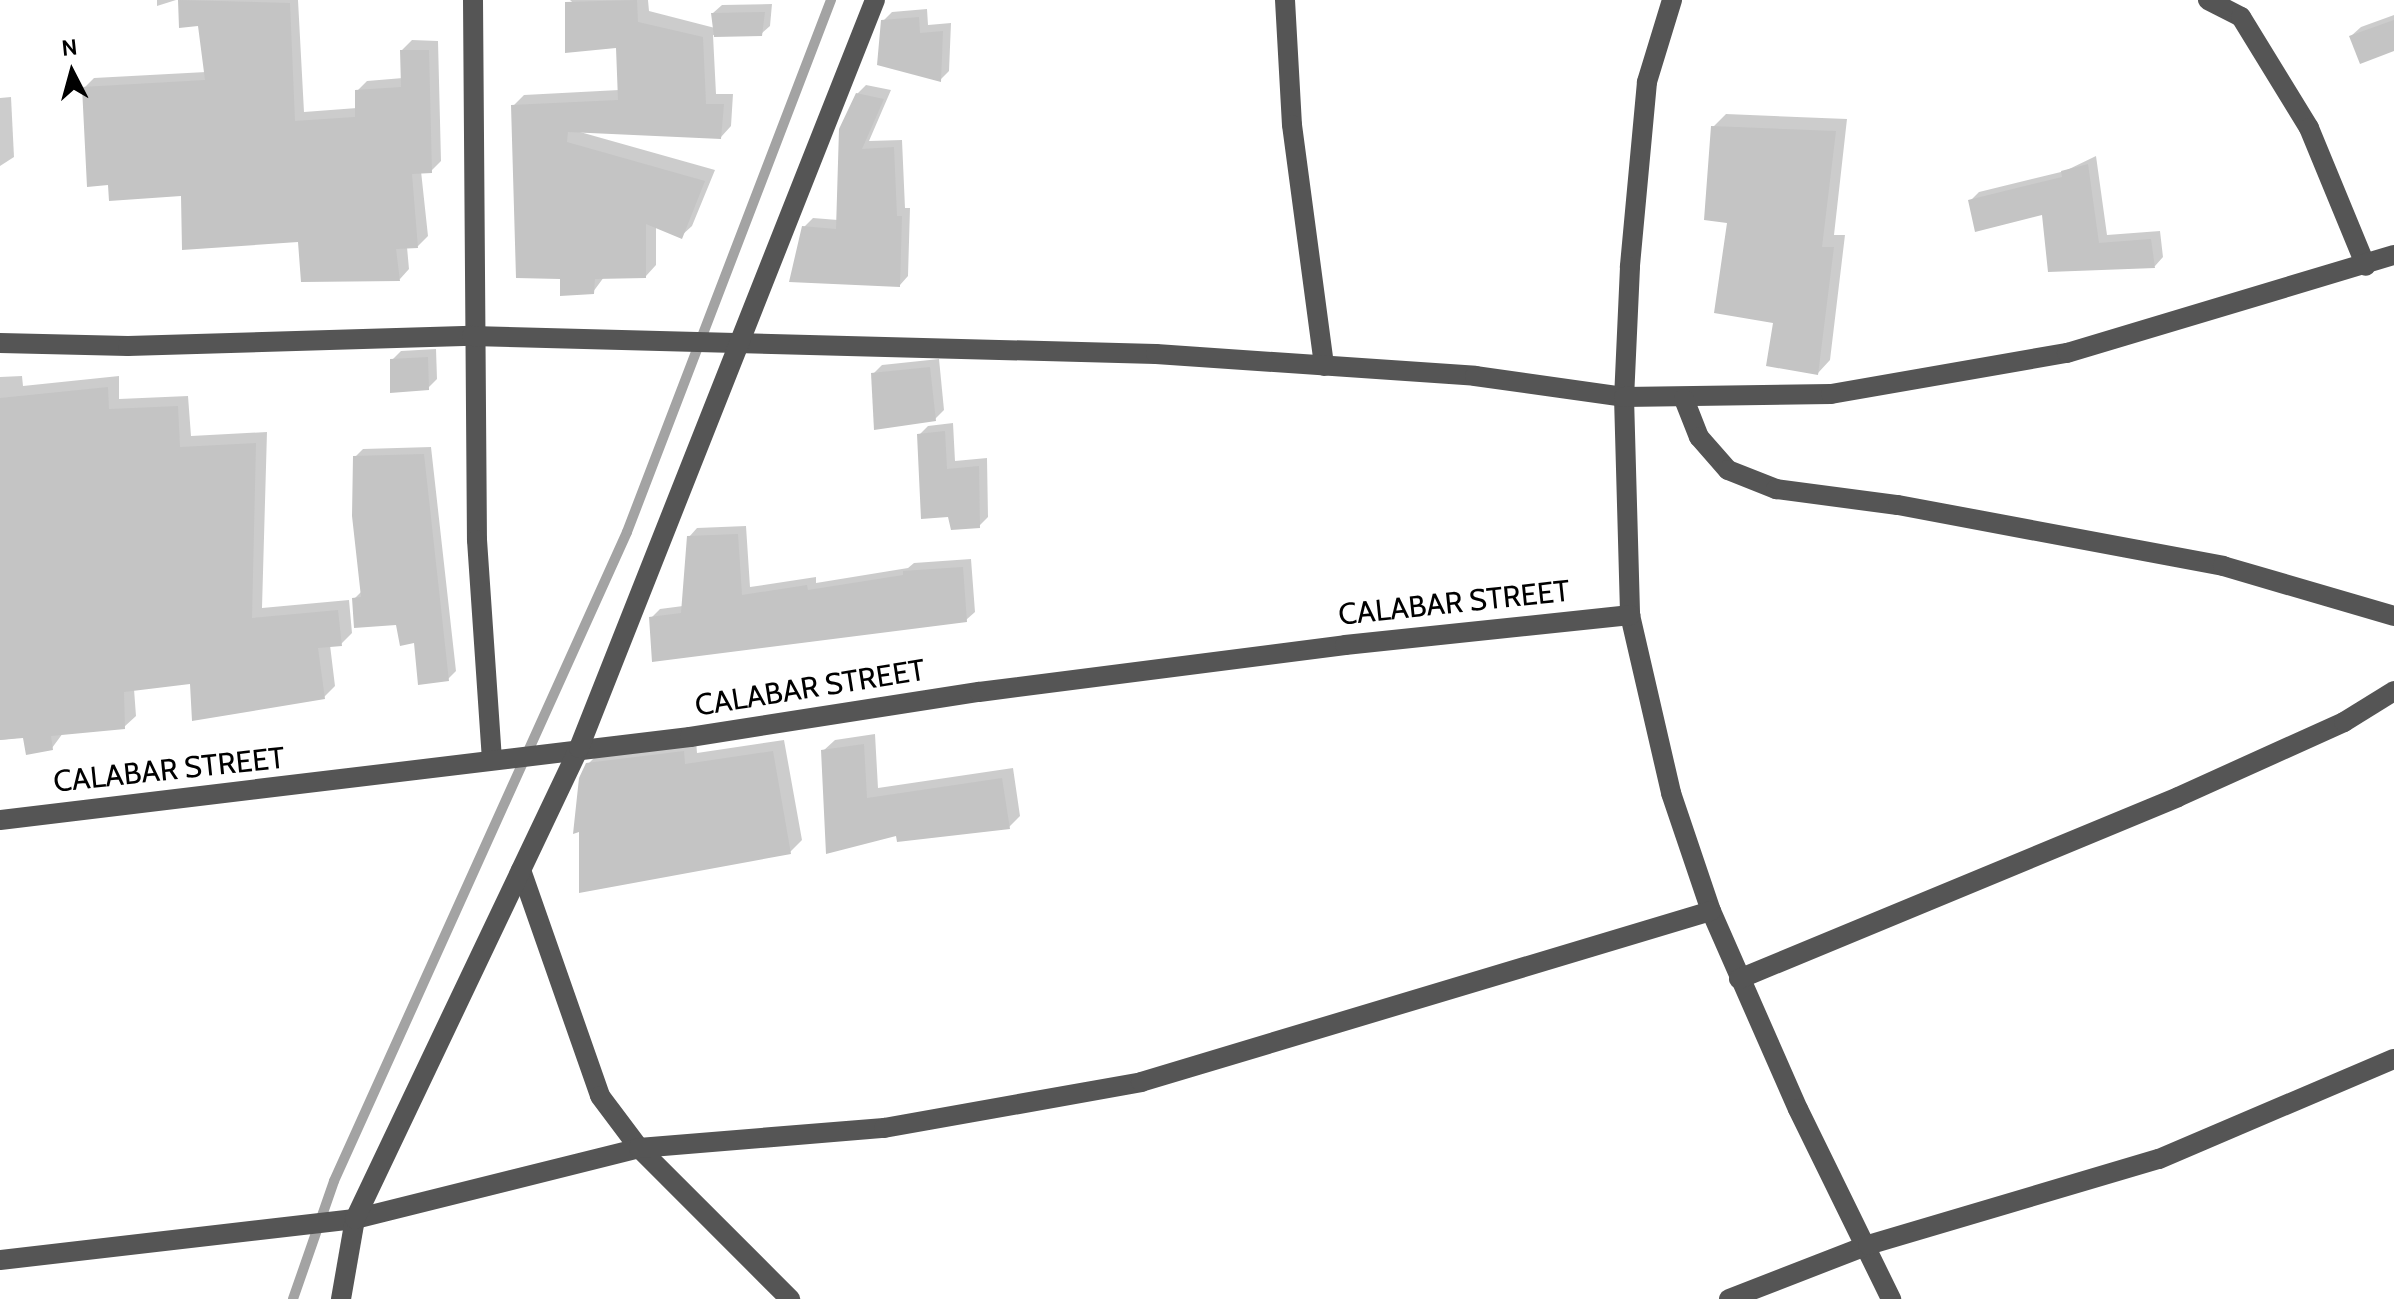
<!DOCTYPE html>
<style>
body{margin:0}
#map{position:relative;width:2394px;height:1299px;overflow:hidden;background:#fff;font-family:Cabin,sans-serif}
div>[style]{position:absolute}
.shadow>*{inset:0;background:#0003}
.stream>*{height:10px;margin:-5px;padding:0 5px;transform-origin:5px;border-radius:5px;background:#a3a3a3}
.building>*{inset:0;background:#c4c4c4}
.minor>*{height:20px;margin:-10px;padding:0 10px;transform-origin:10px;border-radius:10px;background:#555}
span{translate:-50% -50%;white-space:nowrap;text-align:center;line-height:1.15;-webkit-text-stroke:6px #fff;paint-order:stroke}
.street-label{font-size:30px;color:#000}
.north{position:absolute;left:32px;top:32px;width:80px;height:80px;-webkit-text-stroke:6px #fff;paint-order:stroke;rotate:354deg;font-size:22px;font-weight:700;line-height:32px;text-align:center;color:#000}
.north::after{content:'';display:block;margin:auto;width:28px;height:36px;background:#000;clip-path:polygon(50% 0,100% 100%,50% 72%,0 100%)}
</style>
<div id="map">
<div class="shadow">
<div style="clip-path:polygon(157px 0,176px 0,157px 6px)"></div>
<div style="clip-path:polygon(180px 0,298px 0,304px 112px,357px 108px,357px 91px,367px 81px,403px 78px,402px 50px,412px 40px,438px 41px,441px 161px,431px 171px,421px 171px,428px 236px,418px 246px,407px 247px,409px 269px,400px 279px,183px 194px,110px 183px,84px 88px,94px 78px,206px 72px,200px 23px,181px 26px)"></div>
<div style="clip-path:polygon(570px 0,648px 0,649px 11px,715px 28px,713px 13px,722px 5px,772px 4px,770px 26px,761px 34px,713px 35px,716px 94px,733px 94px,731px 126px,721px 137px,580px 132px,715px 170px,692px 226px,681px 236px,656px 226px,656px 265px,646px 276px,604px 277px,593px 292px,563px 277px,513px 106px,524px 95px,619px 90px,618px 45px)"></div>
<div style="clip-path:polygon(927px 9px,928px 25px,951px 23px,949px 71px,940px 80px,883px 21px,892px 12px)"></div>
<div style="clip-path:polygon(2394px 15px,2394px 49px,2351px 36px,2361px 27px)"></div>
<div style="clip-path:polygon(866px 85px,891px 90px,869px 141px,902px 140px,905px 208px,910px 208px,908px 276px,900px 285px,804px 227px,813px 218px,838px 220px,857px 94px)"></div>
<div style="clip-path:polygon(11px 97px,14px 157px,0 166px,0 98px)"></div>
<div style="clip-path:polygon(1726px 114px,1847px 119px,1834px 235px,1845px 235px,1830px 360px,1818px 373px,1775px 322px,1713px 127px)"></div>
<div style="clip-path:polygon(2096px 156px,2107px 235px,2160px 231px,2163px 257px,2155px 266px,2050px 270px,2044px 212px,1970px 201px,1979px 192px,2065px 171px)"></div>
<div style="clip-path:polygon(436px 349px,437px 379px,428px 388px,392px 360px,401px 351px)"></div>
<div style="clip-path:polygon(939px 359px,944px 410px,935px 419px,873px 374px,882px 365px)"></div>
<div style="clip-path:polygon(22px 376px,23px 386px,119px 376px,119px 399px,188px 396px,191px 436px,267px 432px,262px 608px,349px 600px,352px 633px,341px 644px,330px 645px,335px 686px,324px 697px,192px 682px,134px 689px,136px 716px,124px 727px,63px 733px,52px 748px,25px 737px,0 740px,0 377px)"></div>
<div style="clip-path:polygon(953px 423px,955px 461px,987px 458px,988px 517px,979px 526px,949px 514px,919px 435px,928px 426px)"></div>
<div style="clip-path:polygon(431px 447px,456px 671px,448px 679px,398px 623px,354px 599px,363px 590px,355px 457px,363px 449px)"></div>
<div style="clip-path:polygon(746px 526px,750px 587px,816px 577px,816px 583px,908px 568px,914px 563px,971px 559px,975px 612px,966px 620px,651px 618px,660px 609px,683px 606px,689px 537px,697px 528px)"></div>
<div style="clip-path:polygon(875px 734px,878px 788px,1013px 768px,1020px 816px,1009px 827px,898px 833px,823px 751px,835px 740px)"></div>
<div style="clip-path:polygon(696px 740px,697px 753px,784px 740px,802px 840px,790px 852px,588px 764px,600px 752px)"></div>
</div>
<div class="stream">
<div style="left:293px;top:1299px;width:125px;rotate:-70.8deg"></div>
<div style="left:334px;top:1181px;width:712px;rotate:-65.7deg"></div>
<div style="left:627px;top:532px;width:570px;rotate:-69.02deg"></div>
</div>
<div class="building">
<div style="clip-path:polygon(178px 0,290px 3px,295px 121px,355px 117px,355px 90px,401px 87px,400px 50px,429px 50px,432px 173px,412px 174px,418px 248px,396px 249px,400px 281px,301px 282px,298px 242px,182px 250px,181px 196px,109px 201px,108px 185px,87px 187px,82px 87px,205px 80px,198px 26px,179px 28px)"></div>
<div style="clip-path:polygon(637px 0,638px 22px,703px 37px,706px 104px,724px 104px,721px 139px,568px 132px,567px 142px,705px 181px,682px 239px,646px 224px,646px 278px,595px 279px,594px 294px,560px 296px,560px 279px,516px 278px,511px 105px,618px 100px,616px 48px,565px 53px,565px 2px)"></div>
<div style="clip-path:polygon(765px 12px,762px 36px,714px 37px,711px 13px)"></div>
<div style="clip-path:polygon(919px 17px,920px 33px,943px 31px,941px 82px,877px 65px,881px 20px)"></div>
<div style="clip-path:polygon(2394px 20px,2394px 51px,2360px 64px,2349px 36px)"></div>
<div style="clip-path:polygon(856px 93px,884px 99px,862px 149px,894px 147px,897px 216px,902px 216px,900px 287px,789px 282px,802px 226px,836px 229px,839px 129px)"></div>
<div style="clip-path:polygon(1711px 126px,1836px 131px,1822px 247px,1834px 247px,1818px 375px,1766px 366px,1773px 323px,1714px 313px,1727px 223px,1704px 220px)"></div>
<div style="clip-path:polygon(2088px 164px,2099px 243px,2151px 239px,2155px 268px,2048px 272px,2042px 215px,1975px 232px,1968px 200px,2062px 177px,2061px 171px)"></div>
<div style="clip-path:polygon(428px 357px,429px 390px,390px 393px,390px 359px)"></div>
<div style="clip-path:polygon(930px 367px,936px 421px,874px 430px,871px 373px)"></div>
<div style="clip-path:polygon(108px 387px,109px 409px,178px 406px,180px 447px,256px 443px,252px 618px,338px 610px,342px 646px,318px 648px,325px 699px,192px 721px,190px 684px,124px 692px,125px 729px,51px 736px,53px 750px,26px 755px,23px 738px,0 740px,0 398px)"></div>
<div style="clip-path:polygon(945px 431px,947px 469px,979px 466px,980px 528px,951px 530px,948px 517px,921px 519px,917px 434px)"></div>
<div style="clip-path:polygon(424px 454px,449px 681px,418px 685px,414px 643px,400px 646px,396px 625px,354px 628px,352px 598px,361px 597px,352px 516px,353px 456px)"></div>
<div style="clip-path:polygon(738px 534px,742px 595px,807px 585px,808px 590px,903px 575px,903px 571px,963px 567px,967px 622px,652px 662px,649px 617px,681px 613px,687px 536px)"></div>
<div style="clip-path:polygon(864px 744px,867px 798px,1002px 778px,1010px 829px,897px 842px,896px 836px,826px 854px,821px 750px)"></div>
<div style="clip-path:polygon(684px 751px,685px 764px,773px 751px,791px 854px,579px 893px,579px 832px,573px 834px,579px 778px,586px 763px)"></div>
</div>
<div class="minor">
<div style="left:473px;top:0;width:540px;rotate:89.58deg"></div>
<div style="left:477px;top:540px;width:219px;rotate:86.1deg"></div>
<div style="left:1285px;top:0;width:125px;rotate:86.8deg"></div>
<div style="left:1292px;top:125px;width:243px;rotate:82.4deg"></div>
<div style="left:1672px;top:0;width:86px;rotate:107deg"></div>
<div style="left:1647px;top:82px;width:186px;rotate:95.3deg"></div>
<div style="left:1630px;top:267px;width:130px;rotate:92.6deg"></div>
<div style="left:1624px;top:397px;width:218px;rotate:88.4deg"></div>
<div style="left:1630px;top:615px;width:183px;rotate:77deg"></div>
<div style="left:1671px;top:793px;width:125px;rotate:71.3deg"></div>
<div style="left:1711px;top:911px;width:216px;rotate:66.3deg"></div>
<div style="left:1798px;top:1109px;width:212px;rotate:63.9deg"></div>
<div style="left:2208px;top:0;width:37px;rotate:27deg"></div>
<div style="left:2241px;top:17px;width:130px;rotate:58.5deg"></div>
<div style="left:2309px;top:128px;width:149px;rotate:67.6deg"></div>
<div style="left:0;top:343px;width:128px;rotate:1.3deg"></div>
<div style="left:128px;top:346px;width:344px;rotate:-1.7deg"></div>
<div style="left:472px;top:336px;width:684px;rotate:1.51deg"></div>
<div style="left:1156px;top:354px;width:320px;rotate:3.9deg"></div>
<div style="left:1475px;top:376px;width:150px;rotate:8deg"></div>
<div style="left:1624px;top:397px;width:207px;rotate:-0.8deg"></div>
<div style="left:1831px;top:394px;width:240px;rotate:-9.9deg"></div>
<div style="left:2067px;top:353px;width:341px;rotate:-16.7deg"></div>
<div style="left:1684px;top:399px;width:41px;rotate:68.5deg"></div>
<div style="left:1699px;top:437px;width:44px;rotate:48.7deg"></div>
<div style="left:1728px;top:470px;width:52px;rotate:21.6deg"></div>
<div style="left:1776px;top:489px;width:123px;rotate:7.5deg"></div>
<div style="left:1898px;top:505px;width:331px;rotate:10.6deg"></div>
<div style="left:2223px;top:566px;width:178px;rotate:16.3deg"></div>
<div style="left:0;top:820px;width:695px;rotate:-6.86deg"></div>
<div style="left:690px;top:737px;width:292px;rotate:-8.9deg"></div>
<div style="left:979px;top:692px;width:369px;rotate:-7.3deg"></div>
<div style="left:1345px;top:645px;width:287px;rotate:-6deg"></div>
<div style="left:521px;top:870px;width:239px;rotate:70.7deg"></div>
<div style="left:600px;top:1096px;width:65px;rotate:53.1deg"></div>
<div style="left:639px;top:1148px;width:214px;rotate:45deg"></div>
<div style="left:1739px;top:979px;width:475px;rotate:-22.5deg"></div>
<div style="left:2178px;top:797px;width:182px;rotate:-24.3deg"></div>
<div style="left:2344px;top:722px;width:59px;rotate:-31.8deg"></div>
<div style="left:0;top:1260px;width:357px;rotate:-6.6deg"></div>
<div style="left:355px;top:1219px;width:293px;rotate:-14deg"></div>
<div style="left:639px;top:1148px;width:246px;rotate:-4.7deg"></div>
<div style="left:884px;top:1128px;width:261px;rotate:-10.1deg"></div>
<div style="left:1141px;top:1082px;width:595px;rotate:-16.7deg"></div>
<div style="left:341px;top:1299px;width:81px;rotate:-80.1deg"></div>
<div style="left:355px;top:1219px;width:522px;rotate:-64.56deg"></div>
<div style="left:579px;top:748px;width:804px;rotate:-68.41deg"></div>
<div style="left:1729px;top:1299px;width:149px;rotate:-21.2deg"></div>
<div style="left:1868px;top:1245px;width:303px;rotate:-16.5deg"></div>
<div style="left:2159px;top:1159px;width:255px;rotate:-23.1deg"></div>
</div>
<div class="street-label">
<span style="left:1454px;top:603px;rotate:-6deg">CALABAR STREET</span>
<span style="left:810px;top:688px;rotate:-9deg">CALABAR STREET</span>
<span style="left:169px;top:770px;rotate:-6deg">CALABAR STREET</span>
</div>
<div class="north">N</div>
</div>
